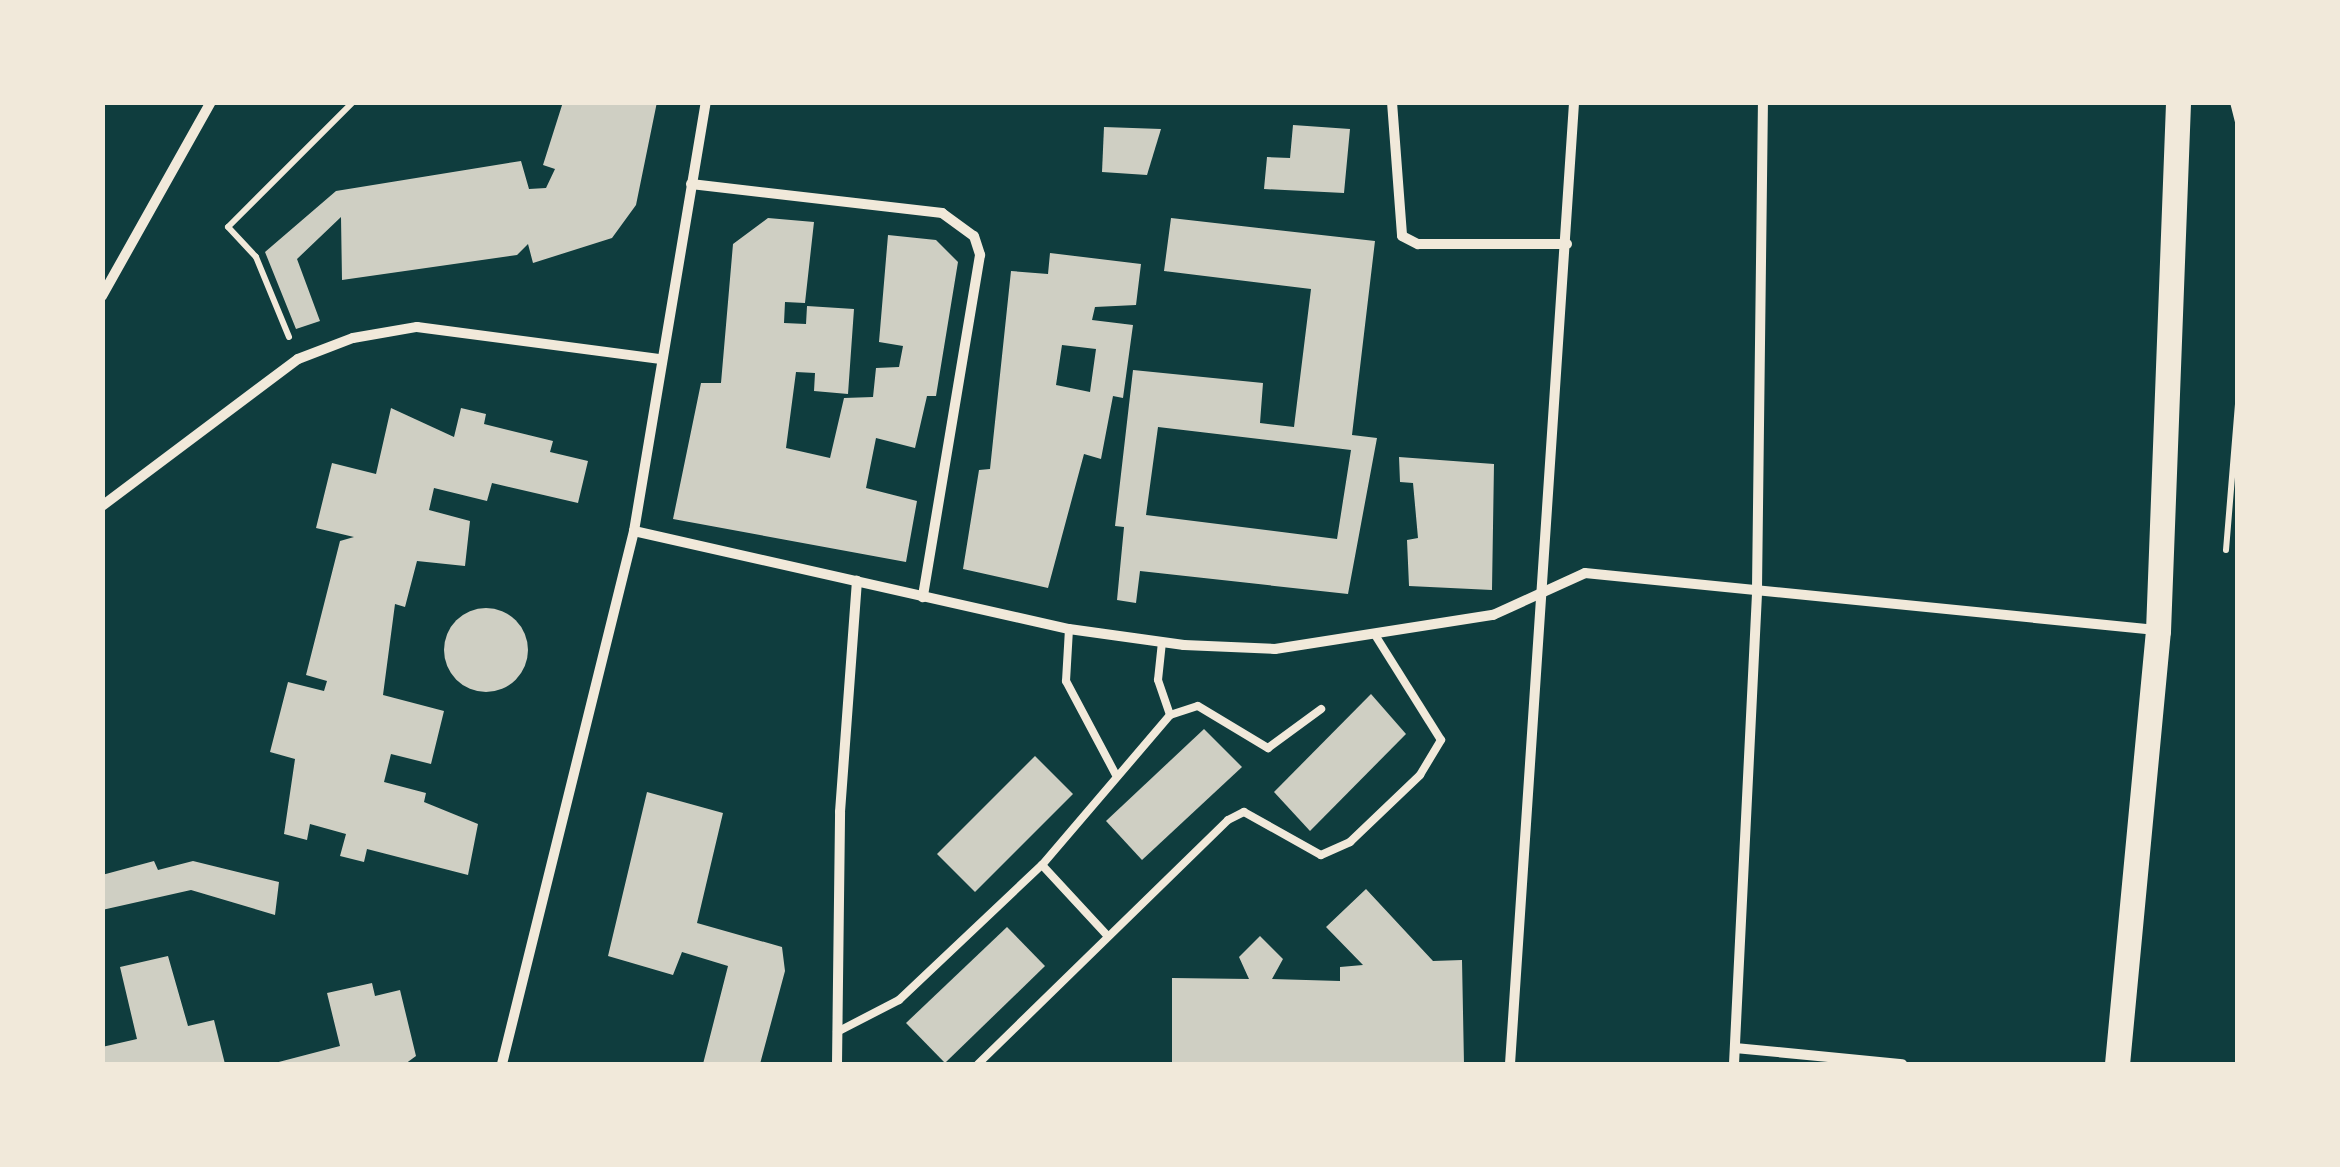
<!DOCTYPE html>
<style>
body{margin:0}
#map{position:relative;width:2340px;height:1167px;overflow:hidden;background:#0f3d3e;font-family:"Fira Sans",sans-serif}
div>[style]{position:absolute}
.building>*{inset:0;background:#cfcfc3}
.round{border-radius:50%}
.path>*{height:6px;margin:-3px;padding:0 3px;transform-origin:3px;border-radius:3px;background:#f1e9da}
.service>*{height:8px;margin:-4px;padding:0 4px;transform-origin:4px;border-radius:4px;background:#f1e9da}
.minor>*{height:10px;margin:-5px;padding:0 5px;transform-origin:5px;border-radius:5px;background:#f1e9da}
.primary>*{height:25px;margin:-12.5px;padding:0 12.5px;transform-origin:12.5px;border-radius:12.5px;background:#f1e9da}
span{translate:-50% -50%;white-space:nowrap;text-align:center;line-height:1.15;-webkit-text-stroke:8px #f1e9da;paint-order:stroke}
.frame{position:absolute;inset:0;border:105px solid #f1e9da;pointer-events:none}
</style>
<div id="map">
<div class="building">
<div style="clip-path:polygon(563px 102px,657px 102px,636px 205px,612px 238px,533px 263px,528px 244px,517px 255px,342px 280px,341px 217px,297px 259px,320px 321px,296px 329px,265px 252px,336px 191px,521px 161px,529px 189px,546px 188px,555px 169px,543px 165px)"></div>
<div style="clip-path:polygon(1293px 125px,1350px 129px,1344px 193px,1264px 189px,1267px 157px,1290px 158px)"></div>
<div style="clip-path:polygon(1104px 127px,1161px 129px,1147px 175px,1102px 172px)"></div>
<div style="clip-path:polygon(768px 218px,814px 222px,805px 303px,785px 302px,784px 323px,806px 324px,807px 306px,854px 309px,848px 394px,814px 391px,815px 373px,796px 372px,786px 448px,830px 458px,844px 398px,873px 397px,876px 368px,899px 367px,903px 346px,879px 342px,888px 235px,936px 240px,958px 262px,936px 396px,927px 396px,915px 448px,876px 438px,866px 488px,917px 501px,906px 562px,673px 519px,701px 383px,721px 383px,733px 244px)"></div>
<div style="clip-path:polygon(evenodd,1171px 218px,1375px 241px,1352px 435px,1377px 438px,1348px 594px,1140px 571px,1136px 603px,1117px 600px,1124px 527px,1115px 526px,1133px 370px,1263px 383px,1260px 423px,1294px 427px,1311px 289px,1164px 271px,1171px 218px,1158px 427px,1351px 450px,1337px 539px,1146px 515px,1158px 427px)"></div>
<div style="clip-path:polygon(evenodd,1050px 253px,1141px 264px,1136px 305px,1095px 307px,1092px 320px,1133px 325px,1123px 398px,1113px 396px,1101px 459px,1084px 454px,1048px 588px,963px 569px,979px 470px,990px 469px,1011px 271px,1048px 274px,1050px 253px,1062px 345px,1096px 349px,1090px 392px,1056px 385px,1062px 345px)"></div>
<div style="clip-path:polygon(391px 408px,454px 437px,461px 408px,486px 414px,484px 424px,553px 441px,550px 452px,588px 461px,578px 503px,492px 483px,487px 501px,434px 488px,429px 510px,470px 521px,465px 566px,417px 561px,405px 607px,395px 604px,383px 695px,444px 711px,431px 764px,391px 754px,384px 782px,426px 793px,424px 802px,478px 824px,468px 875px,367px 849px,364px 862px,340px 856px,346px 834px,310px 824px,307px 840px,284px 834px,295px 759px,270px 752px,288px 682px,324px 691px,327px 681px,306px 675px,340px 541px,354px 537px,316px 528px,332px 463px,376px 474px)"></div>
<div style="clip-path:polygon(1399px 457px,1494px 464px,1492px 590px,1409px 586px,1407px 540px,1418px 538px,1413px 483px,1400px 482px)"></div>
<div class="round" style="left:444px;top:608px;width:84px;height:84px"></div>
<div style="clip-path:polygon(1371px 694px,1406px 734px,1310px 831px,1274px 792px)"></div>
<div style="clip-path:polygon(1204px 729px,1242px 767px,1142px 860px,1106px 821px)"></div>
<div style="clip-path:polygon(1035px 756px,1073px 794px,975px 892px,937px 854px)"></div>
<div style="clip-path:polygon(647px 792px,723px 813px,697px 923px,782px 947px,785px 971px,760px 1064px,703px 1064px,728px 966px,682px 952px,673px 975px,608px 956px)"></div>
<div style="clip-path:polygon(154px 861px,158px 870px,193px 861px,279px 882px,275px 915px,191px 890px,102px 910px,102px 875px)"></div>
<div style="clip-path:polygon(1366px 889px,1433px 961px,1462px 960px,1464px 1064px,1172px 1064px,1172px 978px,1249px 979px,1239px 957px,1260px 936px,1283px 959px,1272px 979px,1340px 981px,1340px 967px,1363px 965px,1326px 927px)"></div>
<div style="clip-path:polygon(1007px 927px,1045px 966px,945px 1063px,906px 1023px)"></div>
<div style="clip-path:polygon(168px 956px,188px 1026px,214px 1020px,225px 1064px,102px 1064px,102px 1047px,137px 1039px,120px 967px)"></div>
<div style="clip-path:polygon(372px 983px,375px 996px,400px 990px,416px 1056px,405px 1064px,271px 1064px,340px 1046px,327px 993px)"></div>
</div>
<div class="path">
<div style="left:2233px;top:102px;width:21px;rotate:76deg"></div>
<div style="left:289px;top:337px;width:87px;rotate:-112.4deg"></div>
<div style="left:256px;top:257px;width:41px;rotate:-133deg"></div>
<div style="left:228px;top:227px;width:177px;rotate:-45deg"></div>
<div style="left:2226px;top:550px;width:146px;rotate:-85.3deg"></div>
</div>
<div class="service">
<div style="left:1069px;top:629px;width:52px;rotate:93.3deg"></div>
<div style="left:1066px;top:681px;width:106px;rotate:62deg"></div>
<div style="left:1162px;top:642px;width:38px;rotate:96deg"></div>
<div style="left:1158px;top:680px;width:37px;rotate:71deg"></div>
<div style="left:1042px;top:865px;width:197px;rotate:-49.5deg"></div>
<div style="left:1170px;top:715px;width:29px;rotate:-18deg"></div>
<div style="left:1198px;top:706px;width:82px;rotate:31deg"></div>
<div style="left:1268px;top:748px;width:66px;rotate:-36.3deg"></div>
<div style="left:837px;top:1032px;width:70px;rotate:-27.3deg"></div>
<div style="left:899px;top:1000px;width:197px;rotate:-43.4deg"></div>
<div style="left:1042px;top:865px;width:94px;rotate:47.2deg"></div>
<div style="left:978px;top:1064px;width:349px;rotate:-44.3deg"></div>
<div style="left:1228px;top:820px;width:18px;rotate:-27deg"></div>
<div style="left:1244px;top:812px;width:88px;rotate:29.2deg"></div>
<div style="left:1321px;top:855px;width:32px;rotate:-24deg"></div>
<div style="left:1350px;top:842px;width:97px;rotate:-43.7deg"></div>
<div style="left:1420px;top:775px;width:41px;rotate:-59deg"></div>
<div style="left:1441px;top:740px;width:126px;rotate:-122.1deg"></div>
</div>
<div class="minor">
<div style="left:1392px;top:102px;width:134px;rotate:85.7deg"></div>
<div style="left:1402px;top:236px;width:18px;rotate:27deg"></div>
<div style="left:1418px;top:244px;width:149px"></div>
<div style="left:691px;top:184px;width:253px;rotate:6.6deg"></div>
<div style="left:942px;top:213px;width:39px;rotate:36deg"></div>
<div style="left:974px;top:236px;width:20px;rotate:72deg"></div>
<div style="left:980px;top:255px;width:347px;rotate:99.5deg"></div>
<div style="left:102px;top:296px;width:223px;rotate:-60.7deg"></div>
<div style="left:102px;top:506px;width:245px;rotate:-36.9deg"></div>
<div style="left:298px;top:359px;width:59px;rotate:-20.9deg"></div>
<div style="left:353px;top:338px;width:65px;rotate:-9.8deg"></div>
<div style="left:417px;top:327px;width:244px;rotate:7.5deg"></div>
<div style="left:634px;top:531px;width:446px;rotate:12.7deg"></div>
<div style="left:1069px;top:629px;width:116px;rotate:7.9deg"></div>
<div style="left:1184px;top:645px;width:91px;rotate:2.5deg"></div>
<div style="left:1275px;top:649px;width:221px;rotate:-8.9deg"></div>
<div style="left:1493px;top:615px;width:101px;rotate:-24.5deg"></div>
<div style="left:1585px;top:573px;width:574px;rotate:5.7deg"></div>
<div style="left:1735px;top:1048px;width:168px;rotate:5.5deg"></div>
<div style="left:502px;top:1064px;width:549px;rotate:-76.09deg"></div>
<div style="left:634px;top:531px;width:435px;rotate:-80.5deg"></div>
<div style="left:837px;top:1064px;width:252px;rotate:-89.3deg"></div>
<div style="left:840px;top:812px;width:232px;rotate:-85.8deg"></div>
<div style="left:1510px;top:1064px;width:964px;rotate:-86.19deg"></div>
<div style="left:1734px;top:1064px;width:476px;rotate:-87.2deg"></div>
<div style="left:1757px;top:589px;width:487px;rotate:-89.3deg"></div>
</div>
<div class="primary">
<div style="left:2117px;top:1064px;width:435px;rotate:-84.6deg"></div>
<div style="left:2158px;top:631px;width:529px;rotate:-87.83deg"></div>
</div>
<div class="frame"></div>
</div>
